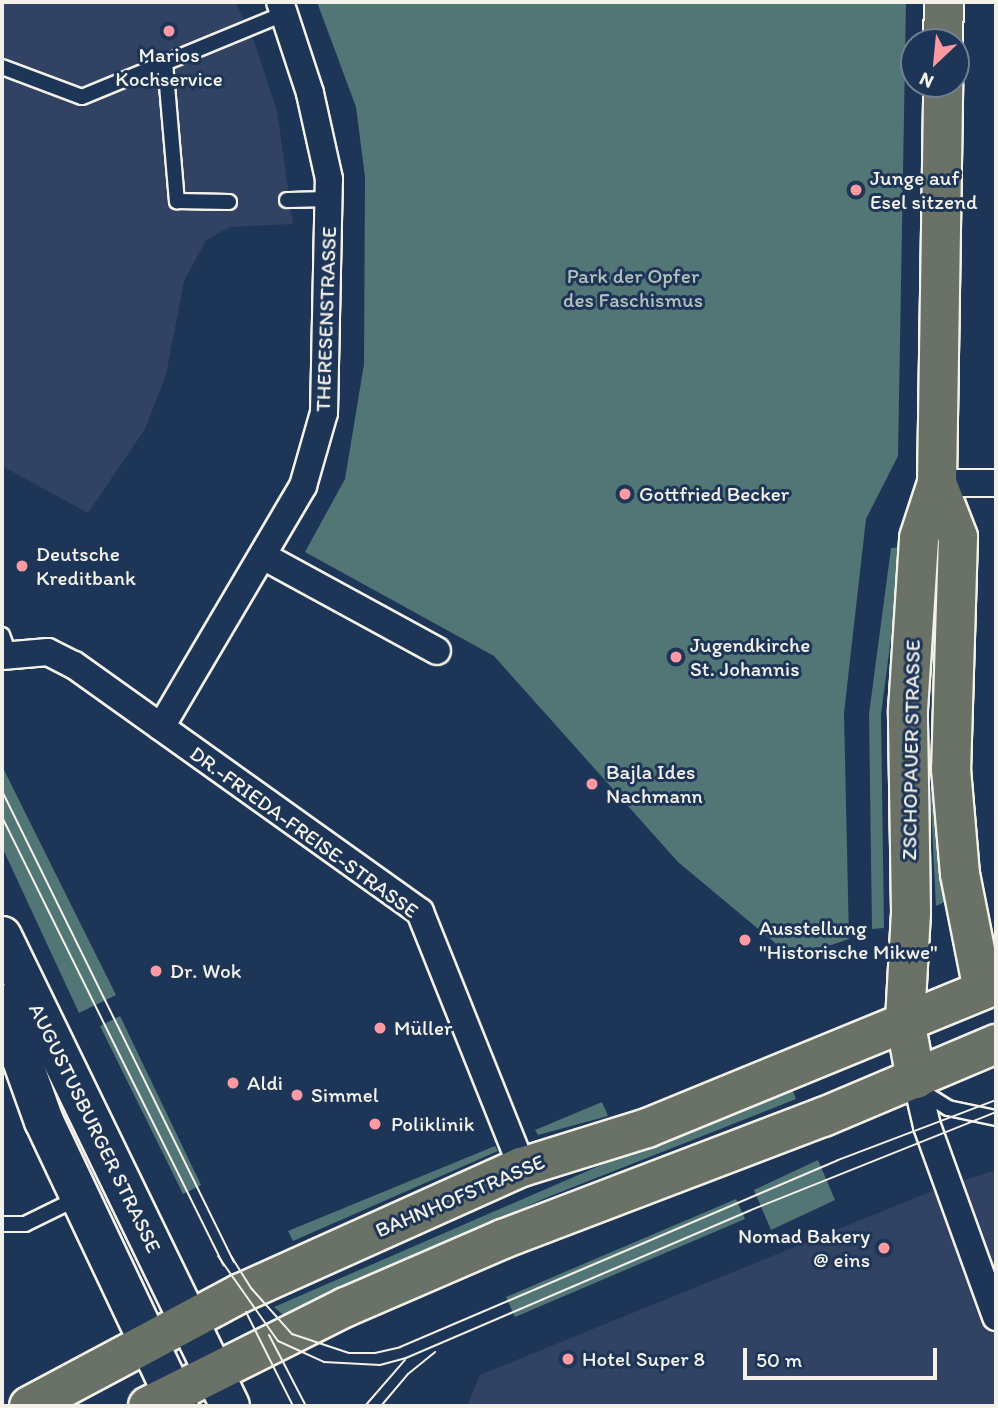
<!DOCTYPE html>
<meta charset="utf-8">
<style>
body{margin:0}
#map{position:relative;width:998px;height:1408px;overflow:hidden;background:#1d3557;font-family:Itim,sans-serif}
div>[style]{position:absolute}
.built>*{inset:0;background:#324262}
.green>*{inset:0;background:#527576}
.roads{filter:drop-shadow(2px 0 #f4f1e8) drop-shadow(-2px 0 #f4f1e8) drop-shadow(0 2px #f4f1e8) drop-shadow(0 -2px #f4f1e8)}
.service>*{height:14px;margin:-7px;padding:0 7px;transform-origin:7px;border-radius:7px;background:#1d3557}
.minor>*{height:26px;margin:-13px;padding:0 13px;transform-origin:13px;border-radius:13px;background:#1d3557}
.secondary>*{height:38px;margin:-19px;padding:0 19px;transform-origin:19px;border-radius:19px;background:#1d3557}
.primary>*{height:38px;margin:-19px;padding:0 19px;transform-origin:19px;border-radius:19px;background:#6a7166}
.tram>*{height:2px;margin:-1px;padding:0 1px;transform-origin:1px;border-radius:1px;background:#f4f1e8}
.dots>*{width:19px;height:19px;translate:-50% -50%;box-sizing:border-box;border:4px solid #1d3557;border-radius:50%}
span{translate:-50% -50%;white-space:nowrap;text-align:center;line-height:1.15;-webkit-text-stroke:6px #1d3557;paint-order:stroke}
.poi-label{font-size:21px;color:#f4f1e8}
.left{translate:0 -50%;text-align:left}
.right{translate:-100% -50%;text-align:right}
.park-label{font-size:21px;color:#b3bfba}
.street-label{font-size:21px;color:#f4f1e8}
.frame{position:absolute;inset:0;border:4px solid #f4f1e8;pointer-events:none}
.north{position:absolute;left:900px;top:28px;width:70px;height:70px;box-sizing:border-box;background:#1d3557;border:2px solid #738091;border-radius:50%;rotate:206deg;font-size:19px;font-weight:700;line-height:28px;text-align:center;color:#f4f1e8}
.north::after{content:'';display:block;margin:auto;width:24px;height:32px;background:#ff9aa2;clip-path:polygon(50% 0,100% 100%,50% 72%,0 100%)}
.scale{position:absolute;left:743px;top:1348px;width:194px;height:32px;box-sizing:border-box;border:4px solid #f4f1e8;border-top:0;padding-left:9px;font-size:21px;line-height:24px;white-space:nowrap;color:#f4f1e8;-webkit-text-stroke:5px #1d3557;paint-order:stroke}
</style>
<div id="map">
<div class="built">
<div style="clip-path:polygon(2px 2px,235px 2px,255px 44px,277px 111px,293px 224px,230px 227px,206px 240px,184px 281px,166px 375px,145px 429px,88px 513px,2px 466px)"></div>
<div style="clip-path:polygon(996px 1170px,996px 1406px,467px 1406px,480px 1375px,937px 1189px)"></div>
</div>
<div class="green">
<div style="clip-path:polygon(317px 2px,906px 2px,898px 456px,866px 519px,844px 713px,849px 939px,793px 958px,678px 862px,494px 656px,305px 552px,345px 479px,364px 364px,365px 177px,356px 107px)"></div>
<div style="clip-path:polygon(903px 547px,881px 714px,884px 928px,872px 929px,869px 714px,891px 548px)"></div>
<div style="clip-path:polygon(946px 549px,949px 900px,936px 906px,931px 807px,932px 551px)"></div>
<div style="clip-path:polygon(2px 766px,116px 995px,79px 1013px,2px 847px)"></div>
<div style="clip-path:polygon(120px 1016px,201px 1185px,183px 1194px,100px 1026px)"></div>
<div style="clip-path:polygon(790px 1083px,796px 1099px,548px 1197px,283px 1315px,274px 1307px)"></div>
<div style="clip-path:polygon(602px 1102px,608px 1116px,538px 1135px,535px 1130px)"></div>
<div style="clip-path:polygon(495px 1146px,498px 1151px,293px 1241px,288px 1231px)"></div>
<div style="clip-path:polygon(818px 1160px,835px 1200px,771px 1230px,754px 1190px)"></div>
<div style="clip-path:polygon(736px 1199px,745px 1219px,515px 1317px,506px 1297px)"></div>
</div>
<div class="roads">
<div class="service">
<div style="left:165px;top:62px;width:140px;rotate:85.1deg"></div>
<div style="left:177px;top:201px;width:52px;rotate:1.1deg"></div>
<div style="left:2px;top:67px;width:85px;rotate:20.6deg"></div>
<div style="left:82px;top:97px;width:221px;rotate:-22.4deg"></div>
<div style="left:287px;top:200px;width:43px;rotate:-1.3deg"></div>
<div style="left:2px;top:635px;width:20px;rotate:70deg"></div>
<div style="left:921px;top:1091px;width:32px;rotate:32deg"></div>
<div style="left:948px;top:1108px;width:49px;rotate:11.8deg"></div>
<div style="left:2px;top:1224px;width:23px"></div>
<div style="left:25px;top:1224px;width:59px;rotate:-26.1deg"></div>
</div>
<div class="minor">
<div style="left:937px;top:483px;width:59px"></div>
<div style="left:263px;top:556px;width:198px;rotate:28.6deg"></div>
<div style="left:2px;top:656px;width:46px;rotate:-5deg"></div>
<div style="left:48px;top:652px;width:29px;rotate:27deg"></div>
<div style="left:74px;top:665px;width:425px;rotate:35.5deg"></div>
<div style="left:420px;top:912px;width:275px;rotate:68.2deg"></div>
<div style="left:161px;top:727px;width:280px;rotate:-59.5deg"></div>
<div style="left:303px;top:486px;width:76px;rotate:-74deg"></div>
<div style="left:324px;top:413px;width:234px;rotate:-88.8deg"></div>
<div style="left:329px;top:179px;width:88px;rotate:-102.5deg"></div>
<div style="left:310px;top:93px;width:96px;rotate:-108.2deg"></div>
<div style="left:916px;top:1079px;width:48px;rotate:76.8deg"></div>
<div style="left:927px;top:1126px;width:203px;rotate:70.1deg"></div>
</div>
<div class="secondary">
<div style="left:2px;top:936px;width:522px;rotate:64.12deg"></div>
<div style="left:2px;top:1004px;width:124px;rotate:70.3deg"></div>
<div style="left:44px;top:1121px;width:315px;rotate:64.7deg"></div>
</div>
<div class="primary">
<div style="left:943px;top:42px;width:40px;rotate:-88.6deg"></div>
<div style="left:937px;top:483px;width:58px;rotate:68.7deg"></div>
<div style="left:958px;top:537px;width:232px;rotate:91.7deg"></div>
<div style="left:951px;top:769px;width:105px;rotate:85.1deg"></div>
<div style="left:960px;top:874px;width:118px;rotate:78.8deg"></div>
<div style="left:916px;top:1079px;width:60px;rotate:-100.6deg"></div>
<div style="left:905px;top:1020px;width:108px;rotate:-86.8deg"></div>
<div style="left:911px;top:912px;width:202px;rotate:-90.9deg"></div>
<div style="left:908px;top:710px;width:172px;rotate:-86.3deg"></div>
<div style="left:919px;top:538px;width:58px;rotate:-71.9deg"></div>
<div style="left:937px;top:483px;width:399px;rotate:-89.1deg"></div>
<div style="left:29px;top:1406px;width:240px;rotate:-28.1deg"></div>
<div style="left:241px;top:1293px;width:308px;rotate:-24.2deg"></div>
<div style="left:522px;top:1167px;width:131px;rotate:-17.3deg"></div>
<div style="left:647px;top:1128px;width:377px;rotate:-22.3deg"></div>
<div style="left:148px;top:1406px;width:221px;rotate:-26.6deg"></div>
<div style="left:346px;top:1307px;width:171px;rotate:-23.4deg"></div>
<div style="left:503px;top:1239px;width:342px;rotate:-20.9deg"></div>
<div style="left:823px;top:1117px;width:188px;rotate:-22.9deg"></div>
</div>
</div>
<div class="tram">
<div style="left:2px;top:791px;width:525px;rotate:63.78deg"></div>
<div style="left:2px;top:817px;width:500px;rotate:63.7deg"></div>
<div style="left:218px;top:1256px;width:104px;rotate:54.8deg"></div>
<div style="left:278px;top:1341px;width:51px;rotate:24.5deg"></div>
<div style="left:324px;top:1362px;width:56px;rotate:3.1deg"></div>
<div style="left:380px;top:1365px;width:27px;rotate:-15deg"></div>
<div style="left:406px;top:1358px;width:375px;rotate:-23.2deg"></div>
<div style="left:751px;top:1210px;width:264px;rotate:-21.8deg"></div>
<div style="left:231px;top:1256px;width:38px;rotate:58deg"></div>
<div style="left:251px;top:1288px;width:62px;rotate:48.3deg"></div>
<div style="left:292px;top:1334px;width:60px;rotate:18.4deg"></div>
<div style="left:349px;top:1353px;width:26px"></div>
<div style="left:375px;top:1353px;width:26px;rotate:-13deg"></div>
<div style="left:400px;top:1347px;width:476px;rotate:-23.1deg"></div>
<div style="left:838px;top:1160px;width:169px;rotate:-20.8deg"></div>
<div style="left:246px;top:1312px;width:105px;rotate:63.4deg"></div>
<div style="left:269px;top:1335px;width:80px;rotate:62.5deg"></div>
<div style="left:365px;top:1406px;width:61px;rotate:-49deg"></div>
<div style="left:381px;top:1406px;width:42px;rotate:-49.8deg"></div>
<div style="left:408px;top:1374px;width:35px;rotate:-39deg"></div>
</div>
<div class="dots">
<div style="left:169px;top:31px;background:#ff9aa2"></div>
<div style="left:856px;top:190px;background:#ff9aa2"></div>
<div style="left:625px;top:494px;background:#ff9aa2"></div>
<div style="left:22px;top:566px;background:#ff9aa2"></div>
<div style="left:676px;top:657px;background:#ff9aa2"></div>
<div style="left:592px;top:784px;background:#ff9aa2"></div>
<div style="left:745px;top:940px;background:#ff9aa2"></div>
<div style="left:156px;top:971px;background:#ff9aa2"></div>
<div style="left:380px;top:1028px;background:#ff9aa2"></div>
<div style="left:233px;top:1083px;background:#ff9aa2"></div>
<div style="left:297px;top:1095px;background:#ff9aa2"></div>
<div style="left:375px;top:1124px;background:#ff9aa2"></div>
<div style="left:884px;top:1248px;background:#ff9aa2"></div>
<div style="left:568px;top:1359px;background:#ff9aa2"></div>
</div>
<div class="poi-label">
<span style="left:169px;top:67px">Marios<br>Kochservice</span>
<span class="left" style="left:870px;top:190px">Junge auf<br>Esel sitzend</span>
<span class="left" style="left:639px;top:494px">Gottfried Becker</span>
<span class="left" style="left:36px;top:566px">Deutsche<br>Kreditbank</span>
<span class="left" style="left:690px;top:657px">Jugendkirche<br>St. Johannis</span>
<span class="left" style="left:606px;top:784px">Bajla Ides<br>Nachmann</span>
<span class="left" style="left:759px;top:940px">Ausstellung<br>"Historische Mikwe"</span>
<span class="left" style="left:170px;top:971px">Dr. Wok</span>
<span class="left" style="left:394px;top:1028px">Müller</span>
<span class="left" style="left:247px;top:1083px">Aldi</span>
<span class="left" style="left:311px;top:1095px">Simmel</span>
<span class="left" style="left:391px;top:1124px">Poliklinik</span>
<span class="right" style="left:870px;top:1248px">Nomad Bakery<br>@ eins</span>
<span class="left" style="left:582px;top:1359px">Hotel Super 8</span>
</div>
<div class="park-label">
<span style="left:633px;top:288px">Park der Opfer<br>des Faschismus</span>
</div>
<div class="street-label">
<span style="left:326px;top:319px;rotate:-88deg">THERESENSTRASSE</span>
<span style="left:911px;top:750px;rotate:-89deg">ZSCHOPAUER STRASSE</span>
<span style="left:304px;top:832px;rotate:36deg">DR.-FRIEDA-FREISE-STRASSE</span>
<span style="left:95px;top:1128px;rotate:64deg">AUGUSTUSBURGER STRASSE</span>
<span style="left:460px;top:1196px;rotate:-23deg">BAHNHOFSTRASSE</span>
</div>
<div class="frame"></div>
<div class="north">N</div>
<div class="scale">50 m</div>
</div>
